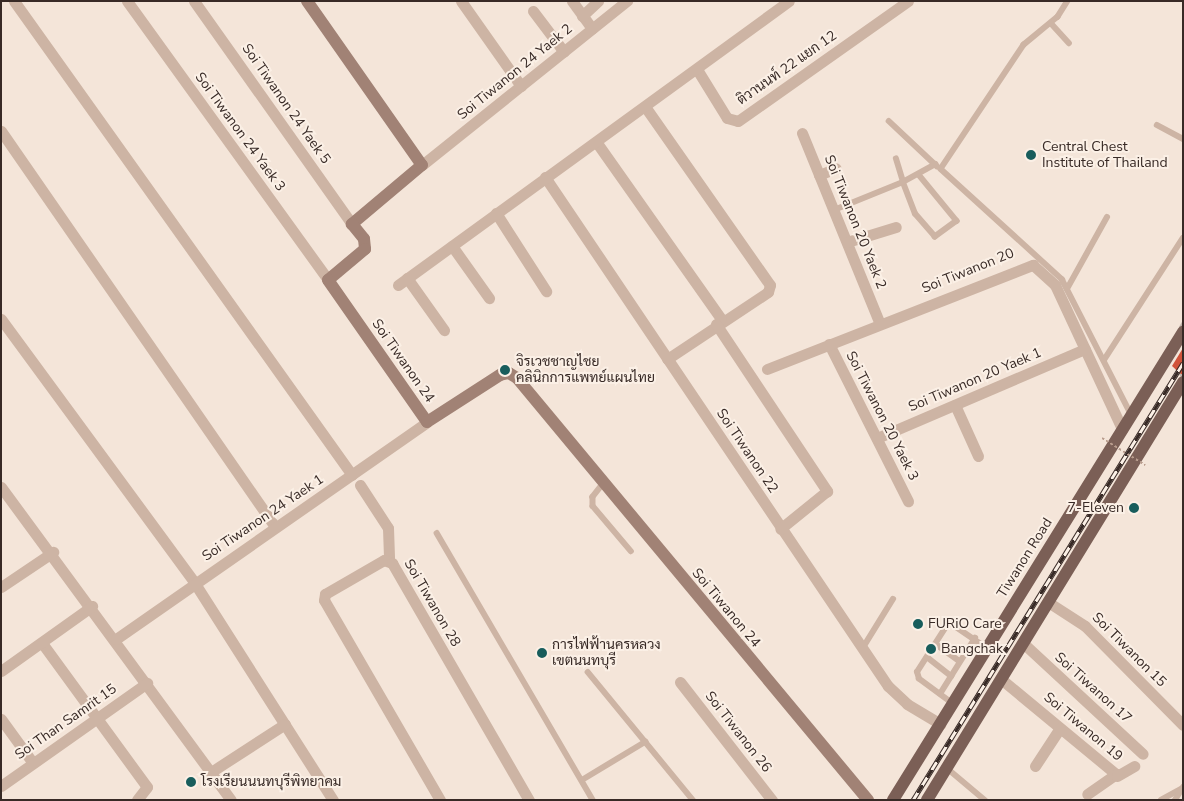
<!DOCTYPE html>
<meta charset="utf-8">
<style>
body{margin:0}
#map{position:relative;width:1184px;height:801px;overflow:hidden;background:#f4e5d9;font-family:"Nunito Sans",Sarabun,sans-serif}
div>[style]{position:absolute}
.shadow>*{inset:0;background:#0003}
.building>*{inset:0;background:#d1533a}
.lane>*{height:5.5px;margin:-2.75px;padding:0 2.75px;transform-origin:2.75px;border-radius:2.75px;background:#cdb4a4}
.street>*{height:11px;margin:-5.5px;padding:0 5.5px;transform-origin:5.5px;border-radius:5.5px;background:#cdb4a4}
.secondary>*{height:12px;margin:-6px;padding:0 6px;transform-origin:6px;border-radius:6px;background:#a18275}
.primary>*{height:12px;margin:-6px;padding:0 6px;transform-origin:6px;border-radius:6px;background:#7b5f56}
.rail>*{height:5px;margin-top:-2.5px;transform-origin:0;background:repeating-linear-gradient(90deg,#fbf0e6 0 9px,#382a26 0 18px);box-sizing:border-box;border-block:1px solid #382a26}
.path-bridge>*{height:2px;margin-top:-1px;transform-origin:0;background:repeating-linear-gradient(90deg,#b99d8e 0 2.5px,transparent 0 5px)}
.dots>*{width:14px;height:14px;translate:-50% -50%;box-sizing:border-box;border:2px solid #fbf0e6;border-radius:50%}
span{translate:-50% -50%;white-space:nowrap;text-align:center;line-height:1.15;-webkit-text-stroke:4px #fbf0e6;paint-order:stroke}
.street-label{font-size:14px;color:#382a26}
.poi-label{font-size:14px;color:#382a26}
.left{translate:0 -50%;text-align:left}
.right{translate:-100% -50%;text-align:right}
.frame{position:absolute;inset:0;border:2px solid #382a26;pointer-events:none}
</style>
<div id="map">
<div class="shadow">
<div style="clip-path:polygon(1183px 320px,1183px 334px,1179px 327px)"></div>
<div style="clip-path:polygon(1183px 349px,1183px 380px,1173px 366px)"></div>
</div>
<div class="building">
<div style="clip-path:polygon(1183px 348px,1183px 374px,1181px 374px,1172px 366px)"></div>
</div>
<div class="lane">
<div style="left:1068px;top:1px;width:19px;rotate:122deg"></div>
<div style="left:1058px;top:17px;width:44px;rotate:140.5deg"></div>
<div style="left:1024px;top:45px;width:149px;rotate:123.8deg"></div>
<div style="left:941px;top:169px;width:164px;rotate:42.3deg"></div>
<div style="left:1062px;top:279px;width:152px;rotate:62.9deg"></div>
<div style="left:1051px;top:23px;width:27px;rotate:48deg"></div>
<div style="left:889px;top:121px;width:66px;rotate:43.2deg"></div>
<div style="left:1157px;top:125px;width:30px;rotate:28deg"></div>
<div style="left:920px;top:176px;width:58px;rotate:50.6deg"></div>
<div style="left:957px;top:221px;width:27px;rotate:144deg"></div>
<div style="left:935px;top:237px;width:30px;rotate:-131deg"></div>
<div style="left:915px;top:214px;width:34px;rotate:-111deg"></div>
<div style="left:903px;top:182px;width:37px;rotate:-29deg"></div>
<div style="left:834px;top:210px;width:74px;rotate:-22.1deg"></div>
<div style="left:903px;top:182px;width:24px;rotate:-107deg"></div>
<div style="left:1067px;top:289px;width:82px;rotate:-60.9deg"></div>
<div style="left:1104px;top:360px;width:145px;rotate:-57.1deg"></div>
<div style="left:604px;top:483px;width:18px;rotate:128deg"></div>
<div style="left:593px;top:497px;width:9px;rotate:90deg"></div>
<div style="left:593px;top:506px;width:59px;rotate:49.8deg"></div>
<div style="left:437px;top:533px;width:309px;rotate:59.7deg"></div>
<div style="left:936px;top:644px;width:29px;rotate:36deg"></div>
<div style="left:864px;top:646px;width:55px;rotate:-58.3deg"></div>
<div style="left:927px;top:657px;width:31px;rotate:38deg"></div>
<div style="left:588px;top:672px;width:166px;rotate:50.6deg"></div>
<div style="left:940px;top:694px;width:66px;rotate:-58deg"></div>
<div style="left:953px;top:704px;width:42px;rotate:-143.7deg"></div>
<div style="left:919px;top:679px;width:7px;rotate:-106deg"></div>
<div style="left:917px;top:672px;width:59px;rotate:-57.4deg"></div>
<div style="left:949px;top:622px;width:46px;rotate:34.4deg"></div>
<div style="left:947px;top:768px;width:50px;rotate:40.1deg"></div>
<div style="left:582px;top:780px;width:74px;rotate:-31.1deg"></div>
<div style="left:1161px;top:800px;width:23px;rotate:-29deg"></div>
<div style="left:1175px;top:800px;width:15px;rotate:-58deg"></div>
</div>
<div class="street">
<div style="left:14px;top:1px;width:582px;rotate:54.51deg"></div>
<div style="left:127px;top:1px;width:344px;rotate:54.2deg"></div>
<div style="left:194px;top:1px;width:273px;rotate:54.7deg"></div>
<div style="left:461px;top:1px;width:104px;rotate:54.8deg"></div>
<div style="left:572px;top:1px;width:34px;rotate:54deg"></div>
<div style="left:533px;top:11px;width:51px;rotate:52.9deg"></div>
<div style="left:582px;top:16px;width:22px;rotate:-43deg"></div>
<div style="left:698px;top:71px;width:55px;rotate:58.3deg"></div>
<div style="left:727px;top:118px;width:11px;rotate:15deg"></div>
<div style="left:738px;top:121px;width:208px;rotate:-35.2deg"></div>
<div style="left:646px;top:108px;width:216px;rotate:55deg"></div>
<div style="left:770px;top:285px;width:7px;rotate:106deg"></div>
<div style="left:768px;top:292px;width:121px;rotate:146.4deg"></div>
<div style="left:1px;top:131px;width:482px;rotate:55.3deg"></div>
<div style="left:802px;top:133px;width:204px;rotate:67.8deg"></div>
<div style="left:597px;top:143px;width:215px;rotate:54.8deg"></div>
<div style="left:422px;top:165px;width:263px;rotate:-38.7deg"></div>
<div style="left:819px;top:175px;width:18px;rotate:-22deg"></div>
<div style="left:545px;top:177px;width:614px;rotate:56.03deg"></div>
<div style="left:888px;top:686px;width:26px;rotate:43deg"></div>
<div style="left:907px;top:704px;width:39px;rotate:31deg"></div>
<div style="left:496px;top:213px;width:93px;rotate:57.3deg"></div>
<div style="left:847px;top:242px;width:51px;rotate:-17deg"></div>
<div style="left:452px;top:246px;width:64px;rotate:54.6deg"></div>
<div style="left:407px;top:278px;width:64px;rotate:54.6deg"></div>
<div style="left:398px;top:285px;width:483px;rotate:-36deg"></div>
<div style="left:1px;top:319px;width:326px;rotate:53.7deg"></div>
<div style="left:194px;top:582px;width:259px;rotate:57.5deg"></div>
<div style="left:716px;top:324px;width:201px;rotate:56.4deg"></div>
<div style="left:827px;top:491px;width:60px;rotate:141deg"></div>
<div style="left:829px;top:344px;width:176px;rotate:63.3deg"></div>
<div style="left:767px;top:369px;width:286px;rotate:-21.4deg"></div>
<div style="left:1033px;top:265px;width:30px;rotate:42deg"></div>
<div style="left:1055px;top:285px;width:159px;rotate:65deg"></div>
<div style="left:955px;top:405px;width:56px;rotate:65.7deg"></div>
<div style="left:877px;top:438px;width:226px;rotate:-23.2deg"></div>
<div style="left:360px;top:485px;width:51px;rotate:56.9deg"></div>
<div style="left:388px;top:528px;width:32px;rotate:88deg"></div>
<div style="left:1px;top:487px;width:388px;rotate:53.7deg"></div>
<div style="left:1px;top:587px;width:63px;rotate:-33.9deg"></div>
<div style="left:1048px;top:602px;width:44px;rotate:33deg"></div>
<div style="left:1085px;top:626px;width:139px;rotate:45.3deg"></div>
<div style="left:116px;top:639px;width:379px;rotate:-34.9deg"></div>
<div style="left:42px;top:643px;width:178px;rotate:53.9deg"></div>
<div style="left:147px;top:787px;width:16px;rotate:128deg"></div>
<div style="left:1023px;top:643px;width:163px;rotate:42.8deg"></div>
<div style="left:1px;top:671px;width:112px;rotate:-35.5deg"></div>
<div style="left:1001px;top:679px;width:149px;rotate:39.6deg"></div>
<div style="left:1116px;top:774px;width:35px;rotate:145deg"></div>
<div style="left:680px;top:682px;width:150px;rotate:52.1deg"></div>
<div style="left:1px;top:719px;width:54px;rotate:54deg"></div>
<div style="left:1035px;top:766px;width:45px;rotate:-56.7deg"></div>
<div style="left:211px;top:772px;width:88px;rotate:-33deg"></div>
<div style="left:1117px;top:776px;width:20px;rotate:-30deg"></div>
<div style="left:1px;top:786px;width:179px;rotate:-35.2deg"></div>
<div style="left:440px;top:800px;width:231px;rotate:-120.1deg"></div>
<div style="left:324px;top:600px;width:6px;rotate:-81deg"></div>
<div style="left:325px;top:594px;width:68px;rotate:-30deg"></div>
<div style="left:384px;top:560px;width:9px;rotate:21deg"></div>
<div style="left:392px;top:563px;width:274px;rotate:60deg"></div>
</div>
<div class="secondary">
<div style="left:307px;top:1px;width:200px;rotate:55deg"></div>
<div style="left:422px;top:165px;width:92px;rotate:139.9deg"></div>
<div style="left:352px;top:224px;width:19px;rotate:51deg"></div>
<div style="left:364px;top:239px;width:10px;rotate:84deg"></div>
<div style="left:365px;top:249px;width:48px;rotate:140deg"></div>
<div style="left:328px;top:280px;width:173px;rotate:55.1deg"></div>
<div style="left:427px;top:422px;width:87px;rotate:-32.8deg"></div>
<div style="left:500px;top:375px;width:9px;rotate:-13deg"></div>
<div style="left:509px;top:373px;width:9px;rotate:32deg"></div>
<div style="left:517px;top:378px;width:549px;rotate:50.25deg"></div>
</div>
<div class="primary">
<div style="left:893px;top:800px;width:551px;rotate:-58.22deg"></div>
<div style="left:927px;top:800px;width:490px;rotate:-58.5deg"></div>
</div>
<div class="rail">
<div style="left:913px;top:800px;width:514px;rotate:-58.29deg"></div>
</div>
<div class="path-bridge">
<div style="left:1102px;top:438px;width:51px;rotate:32.1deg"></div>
</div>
<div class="dots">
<div style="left:1031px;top:155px;background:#185d5c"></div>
<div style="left:505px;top:370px;background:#185d5c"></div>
<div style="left:1134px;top:508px;background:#185d5c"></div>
<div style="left:918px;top:624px;background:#185d5c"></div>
<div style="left:931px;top:649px;background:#185d5c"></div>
<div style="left:542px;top:653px;background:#185d5c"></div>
<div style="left:191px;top:782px;background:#185d5c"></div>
</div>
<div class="street-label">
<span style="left:787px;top:68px;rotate:-35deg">ติวานนท์ 22 แยก 12</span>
<span style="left:515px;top:72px;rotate:-39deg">Soi Tiwanon 24 Yaek 2</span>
<span style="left:286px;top:104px;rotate:55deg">Soi Tiwanon 24 Yaek 5</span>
<span style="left:240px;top:132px;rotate:54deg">Soi Tiwanon 24 Yaek 3</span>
<span style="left:855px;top:222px;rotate:68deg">Soi Tiwanon 20 Yaek 2</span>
<span style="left:968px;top:271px;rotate:-22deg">Soi Tiwanon 20</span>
<span style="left:403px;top:361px;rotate:55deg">Soi Tiwanon 24</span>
<span style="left:975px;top:380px;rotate:-23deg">Soi Tiwanon 20 Yaek 1</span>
<span style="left:882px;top:416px;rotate:63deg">Soi Tiwanon 20 Yaek 3</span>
<span style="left:747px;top:451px;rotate:56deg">Soi Tiwanon 22</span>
<span style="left:263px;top:518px;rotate:-34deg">Soi Tiwanon 24 Yaek 1</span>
<span style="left:1025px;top:558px;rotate:-58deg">Tiwanon Road</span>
<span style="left:432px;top:603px;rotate:60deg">Soi Tiwanon 28</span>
<span style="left:726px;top:608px;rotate:50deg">Soi Tiwanon 24</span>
<span style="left:1129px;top:650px;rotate:45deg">Soi Tiwanon 15</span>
<span style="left:1093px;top:688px;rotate:42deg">Soi Tiwanon 17</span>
<span style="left:66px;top:722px;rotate:-35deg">Soi Than Samrit 15</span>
<span style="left:1083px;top:727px;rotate:40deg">Soi Tiwanon 19</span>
<span style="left:738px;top:732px;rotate:52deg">Soi Tiwanon 26</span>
</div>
<div class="poi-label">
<span class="left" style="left:1042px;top:155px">Central Chest<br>Institute of Thailand</span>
<span class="left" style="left:516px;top:370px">จิรเวชชาญไชย<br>คลินิกการแพทย์แผนไทย</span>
<span class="right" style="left:1124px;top:508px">7-Eleven</span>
<span class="left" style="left:928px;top:624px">FURiO Care</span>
<span class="left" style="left:552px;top:653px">การไฟฟ้านครหลวง<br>เขตนนทบุรี</span>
<span class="left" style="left:941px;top:649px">Bangchak</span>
<span class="left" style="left:201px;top:782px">โรงเรียนนนทบุรีพิทยาคม</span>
</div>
<div class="frame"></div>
</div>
